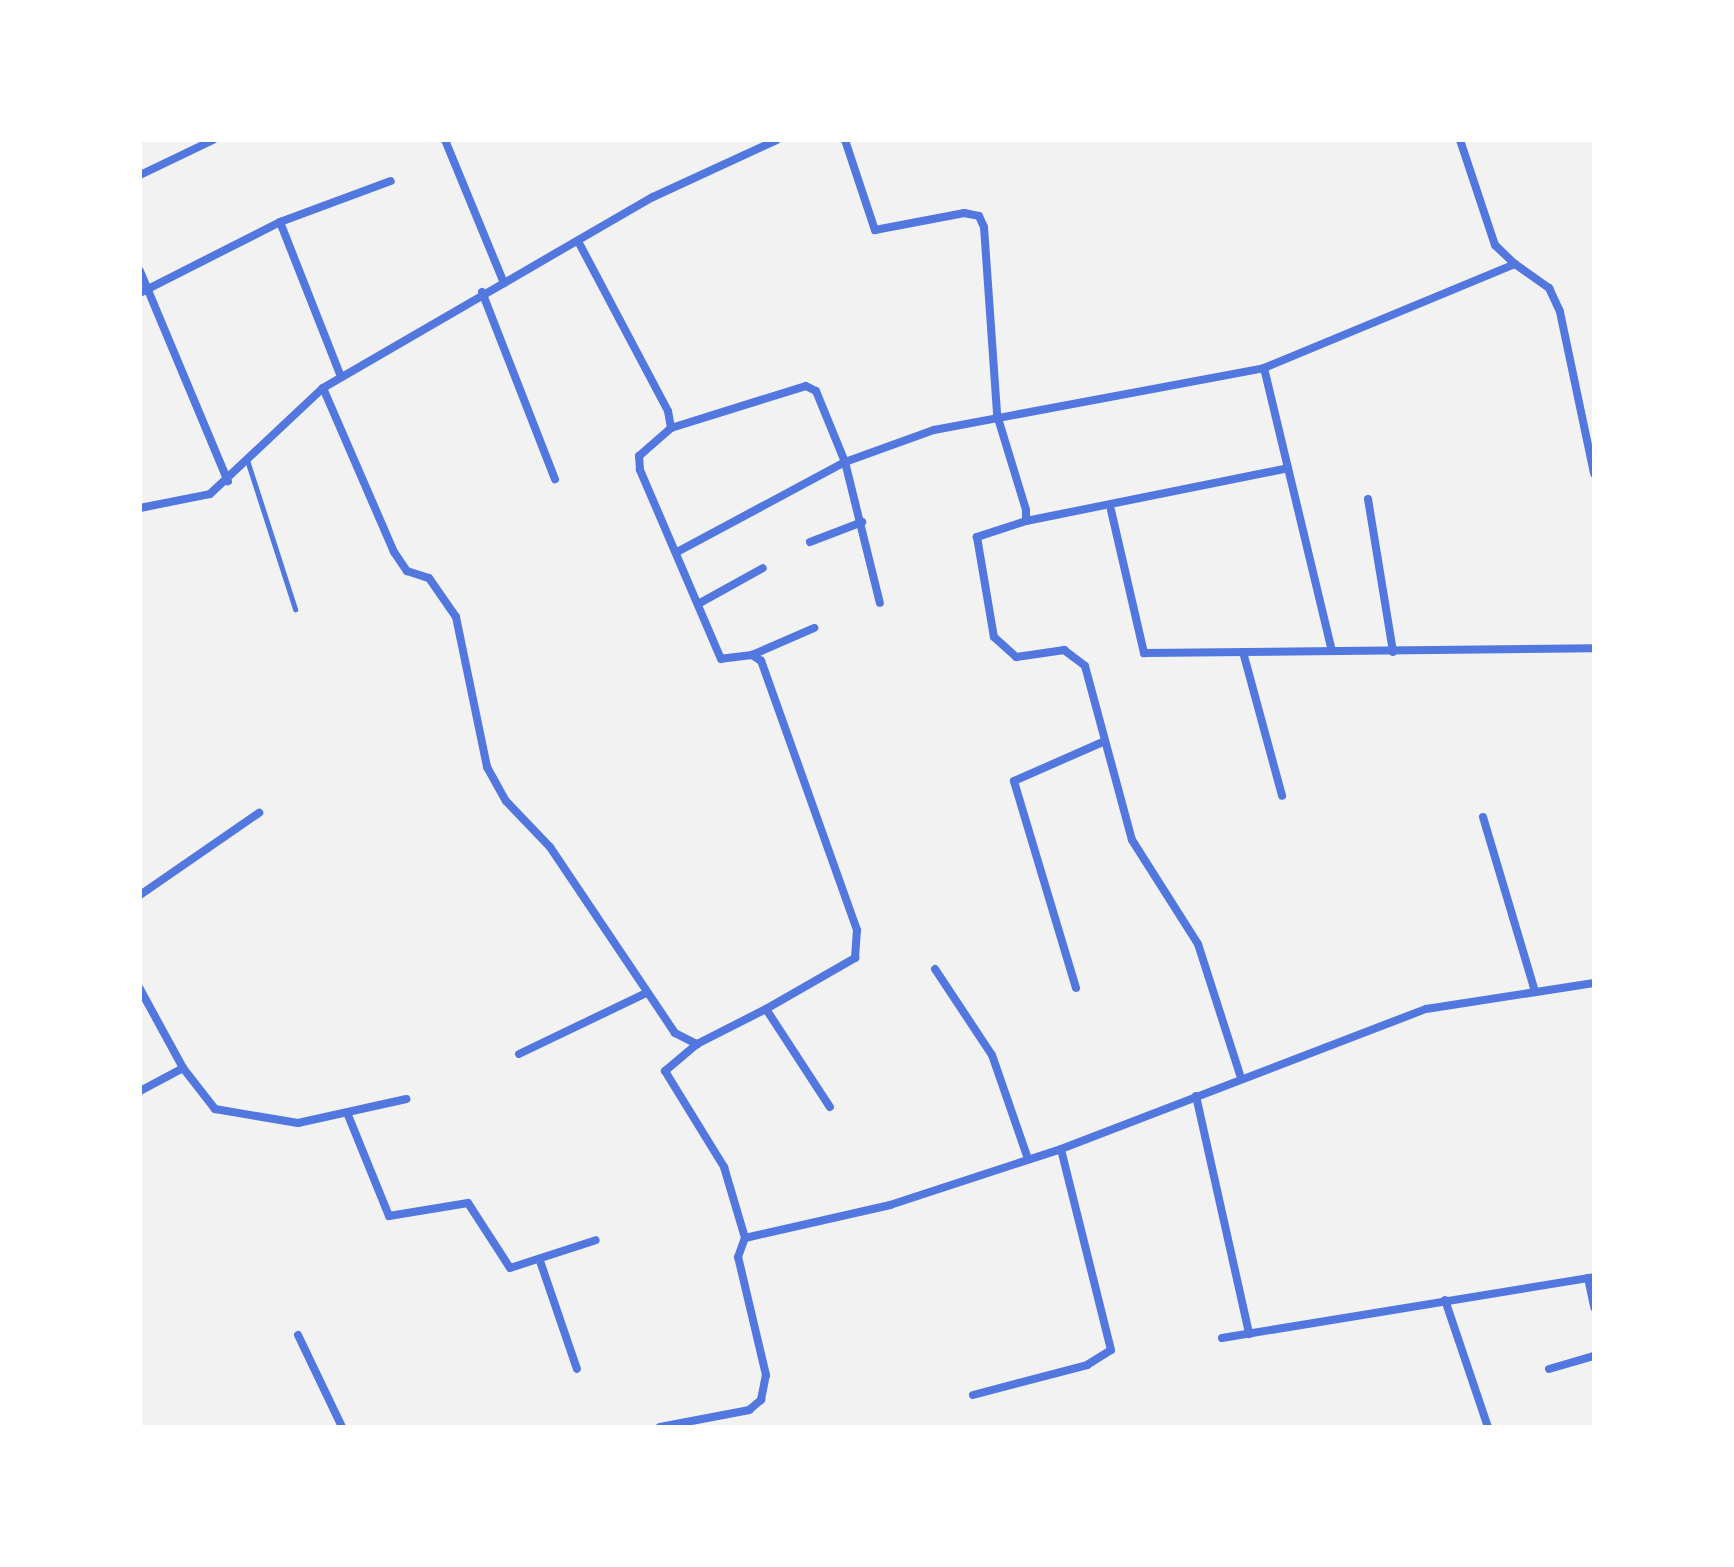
<!DOCTYPE html>
<style>
body{margin:0}
#map{position:relative;width:1734px;height:1567px;overflow:hidden;background:#f2f2f2;font-family:Montserrat,sans-serif}
div>[style]{position:absolute}
.service>*{height:5px;margin:-2.5px;padding:0 2.5px;transform-origin:2.5px;border-radius:2.5px;background:#5277de}
.minor>*{height:8px;margin:-4px;padding:0 4px;transform-origin:4px;border-radius:4px;background:#5277de}
span{translate:-50% -50%;white-space:nowrap;text-align:center;line-height:1.15;-webkit-text-stroke:6px #fff;paint-order:stroke}
.frame{position:absolute;inset:0;border:142px solid #fff;pointer-events:none}
</style>
<div id="map">
<div class="service">
<div style="left:247px;top:460px;width:157px;rotate:72.1deg"></div>
</div>
<div class="minor">
<div style="left:445px;top:140px;width:155px;rotate:67.6deg"></div>
<div style="left:845px;top:140px;width:95px;rotate:71.6deg"></div>
<div style="left:875px;top:230px;width:91px;rotate:-10.8deg"></div>
<div style="left:964px;top:213px;width:15px;rotate:11deg"></div>
<div style="left:979px;top:216px;width:12px;rotate:66deg"></div>
<div style="left:984px;top:227px;width:188px;rotate:86deg"></div>
<div style="left:997px;top:415px;width:99px;rotate:73deg"></div>
<div style="left:1026px;top:510px;width:11px;rotate:90deg"></div>
<div style="left:1026px;top:521px;width:52px;rotate:161.9deg"></div>
<div style="left:977px;top:537px;width:101px;rotate:80.4deg"></div>
<div style="left:994px;top:637px;width:30px;rotate:42deg"></div>
<div style="left:1016px;top:657px;width:49px;rotate:-8.3deg"></div>
<div style="left:1064px;top:650px;width:26px;rotate:37deg"></div>
<div style="left:1085px;top:666px;width:180px;rotate:74.9deg"></div>
<div style="left:1132px;top:840px;width:123px;rotate:57.6deg"></div>
<div style="left:1198px;top:944px;width:138px;rotate:72.2deg"></div>
<div style="left:1460px;top:140px;width:111px;rotate:71.6deg"></div>
<div style="left:1495px;top:245px;width:28px;rotate:44deg"></div>
<div style="left:140px;top:175px;width:81px;rotate:-25.6deg"></div>
<div style="left:280px;top:222px;width:167px;rotate:68.5deg"></div>
<div style="left:140px;top:271px;width:228px;rotate:67.3deg"></div>
<div style="left:482px;top:292px;width:201px;rotate:68.7deg"></div>
<div style="left:140px;top:293px;width:157px;rotate:-26.9deg"></div>
<div style="left:280px;top:222px;width:118px;rotate:-20.3deg"></div>
<div style="left:1264px;top:368px;width:291px;rotate:76.5deg"></div>
<div style="left:323px;top:388px;width:179px;rotate:66.6deg"></div>
<div style="left:394px;top:552px;width:23px;rotate:56deg"></div>
<div style="left:407px;top:571px;width:23px;rotate:18deg"></div>
<div style="left:429px;top:578px;width:47px;rotate:55.3deg"></div>
<div style="left:456px;top:617px;width:153px;rotate:78.3deg"></div>
<div style="left:487px;top:767px;width:39px;rotate:61deg"></div>
<div style="left:506px;top:801px;width:64px;rotate:46.3deg"></div>
<div style="left:550px;top:847px;width:224px;rotate:56.1deg"></div>
<div style="left:675px;top:1033px;width:25px;rotate:27deg"></div>
<div style="left:697px;top:1044px;width:77px;rotate:-26.9deg"></div>
<div style="left:766px;top:1009px;width:103px;rotate:-29.8deg"></div>
<div style="left:855px;top:958px;width:28px;rotate:-86deg"></div>
<div style="left:857px;top:930px;width:286px;rotate:-109.6deg"></div>
<div style="left:761px;top:661px;width:11px;rotate:-146deg"></div>
<div style="left:752px;top:655px;width:31px;rotate:173deg"></div>
<div style="left:721px;top:659px;width:206px;rotate:-113.2deg"></div>
<div style="left:640px;top:470px;width:14px;rotate:-94deg"></div>
<div style="left:639px;top:456px;width:43px;rotate:-41.2deg"></div>
<div style="left:671px;top:428px;width:17px;rotate:-100deg"></div>
<div style="left:668px;top:411px;width:188px;rotate:-117.9deg"></div>
<div style="left:671px;top:428px;width:141px;rotate:-17.3deg"></div>
<div style="left:806px;top:386px;width:11px;rotate:27deg"></div>
<div style="left:816px;top:391px;width:77px;rotate:67.8deg"></div>
<div style="left:845px;top:462px;width:145px;rotate:76.1deg"></div>
<div style="left:1368px;top:499px;width:155px;rotate:80.7deg"></div>
<div style="left:140px;top:508px;width:71px;rotate:-11.3deg"></div>
<div style="left:210px;top:494px;width:155px;rotate:-43.2deg"></div>
<div style="left:323px;top:388px;width:381px;rotate:-30.1deg"></div>
<div style="left:653px;top:197px;width:136px;rotate:-24.7deg"></div>
<div style="left:1111px;top:510px;width:147px;rotate:77deg"></div>
<div style="left:1144px;top:653px;width:450px;rotate:-0.6deg"></div>
<div style="left:1026px;top:521px;width:267px;rotate:-11.4deg"></div>
<div style="left:810px;top:542px;width:56px;rotate:-21deg"></div>
<div style="left:677px;top:552px;width:191px;rotate:-28.2deg"></div>
<div style="left:845px;top:462px;width:95px;rotate:-19.8deg"></div>
<div style="left:934px;top:430px;width:336px;rotate:-10.6deg"></div>
<div style="left:1264px;top:368px;width:272px;rotate:-22.5deg"></div>
<div style="left:1515px;top:264px;width:42px;rotate:35.2deg"></div>
<div style="left:1549px;top:288px;width:26px;rotate:65deg"></div>
<div style="left:1560px;top:312px;width:165px;rotate:78.1deg"></div>
<div style="left:698px;top:604px;width:74px;rotate:-29deg"></div>
<div style="left:1243px;top:652px;width:149px;rotate:74.8deg"></div>
<div style="left:752px;top:655px;width:68px;rotate:-23.5deg"></div>
<div style="left:1483px;top:817px;width:178px;rotate:73.4deg"></div>
<div style="left:140px;top:895px;width:145px;rotate:-34.6deg"></div>
<div style="left:935px;top:969px;width:103px;rotate:56.5deg"></div>
<div style="left:992px;top:1055px;width:107px;rotate:70.9deg"></div>
<div style="left:1076px;top:988px;width:216px;rotate:-106.7deg"></div>
<div style="left:1014px;top:781px;width:97px;rotate:-23.7deg"></div>
<div style="left:140px;top:989px;width:90px;rotate:61.4deg"></div>
<div style="left:183px;top:1068px;width:52px;rotate:52deg"></div>
<div style="left:215px;top:1109px;width:84px;rotate:9.6deg"></div>
<div style="left:298px;top:1123px;width:111px;rotate:-12.5deg"></div>
<div style="left:766px;top:1009px;width:117px;rotate:56.9deg"></div>
<div style="left:697px;top:1044px;width:42px;rotate:139.8deg"></div>
<div style="left:665px;top:1071px;width:113px;rotate:58.4deg"></div>
<div style="left:724px;top:1167px;width:74px;rotate:73.5deg"></div>
<div style="left:519px;top:1054px;width:139px;rotate:-25.6deg"></div>
<div style="left:140px;top:1091px;width:49px;rotate:-28.1deg"></div>
<div style="left:1196px;top:1096px;width:244px;rotate:77.4deg"></div>
<div style="left:348px;top:1115px;width:109px;rotate:67.9deg"></div>
<div style="left:389px;top:1216px;width:80px;rotate:-9.3deg"></div>
<div style="left:468px;top:1203px;width:77px;rotate:57.1deg"></div>
<div style="left:510px;top:1268px;width:90px;rotate:-18deg"></div>
<div style="left:540px;top:1261px;width:114px;rotate:71.1deg"></div>
<div style="left:1588px;top:1278px;width:30px;rotate:78deg"></div>
<div style="left:1445px;top:1300px;width:134px;rotate:71.3deg"></div>
<div style="left:298px;top:1335px;width:102px;rotate:64.4deg"></div>
<div style="left:1222px;top:1338px;width:377px;rotate:-9.3deg"></div>
<div style="left:1549px;top:1369px;width:47px;rotate:-16.1deg"></div>
<div style="left:973px;top:1395px;width:118px;rotate:-14.7deg"></div>
<div style="left:1087px;top:1365px;width:28px;rotate:-32deg"></div>
<div style="left:1111px;top:1350px;width:207px;rotate:-104deg"></div>
<div style="left:660px;top:1427px;width:91px;rotate:-10.8deg"></div>
<div style="left:749px;top:1410px;width:16px;rotate:-40deg"></div>
<div style="left:761px;top:1400px;width:25px;rotate:-79deg"></div>
<div style="left:766px;top:1375px;width:121px;rotate:-103.3deg"></div>
<div style="left:738px;top:1257px;width:20px;rotate:-70deg"></div>
<div style="left:745px;top:1238px;width:149px;rotate:-12.8deg"></div>
<div style="left:890px;top:1205px;width:180px;rotate:-18.1deg"></div>
<div style="left:1061px;top:1149px;width:391px;rotate:-21deg"></div>
<div style="left:1426px;top:1009px;width:170px;rotate:-8.8deg"></div>
</div>
<div class="frame"></div>
</div>
